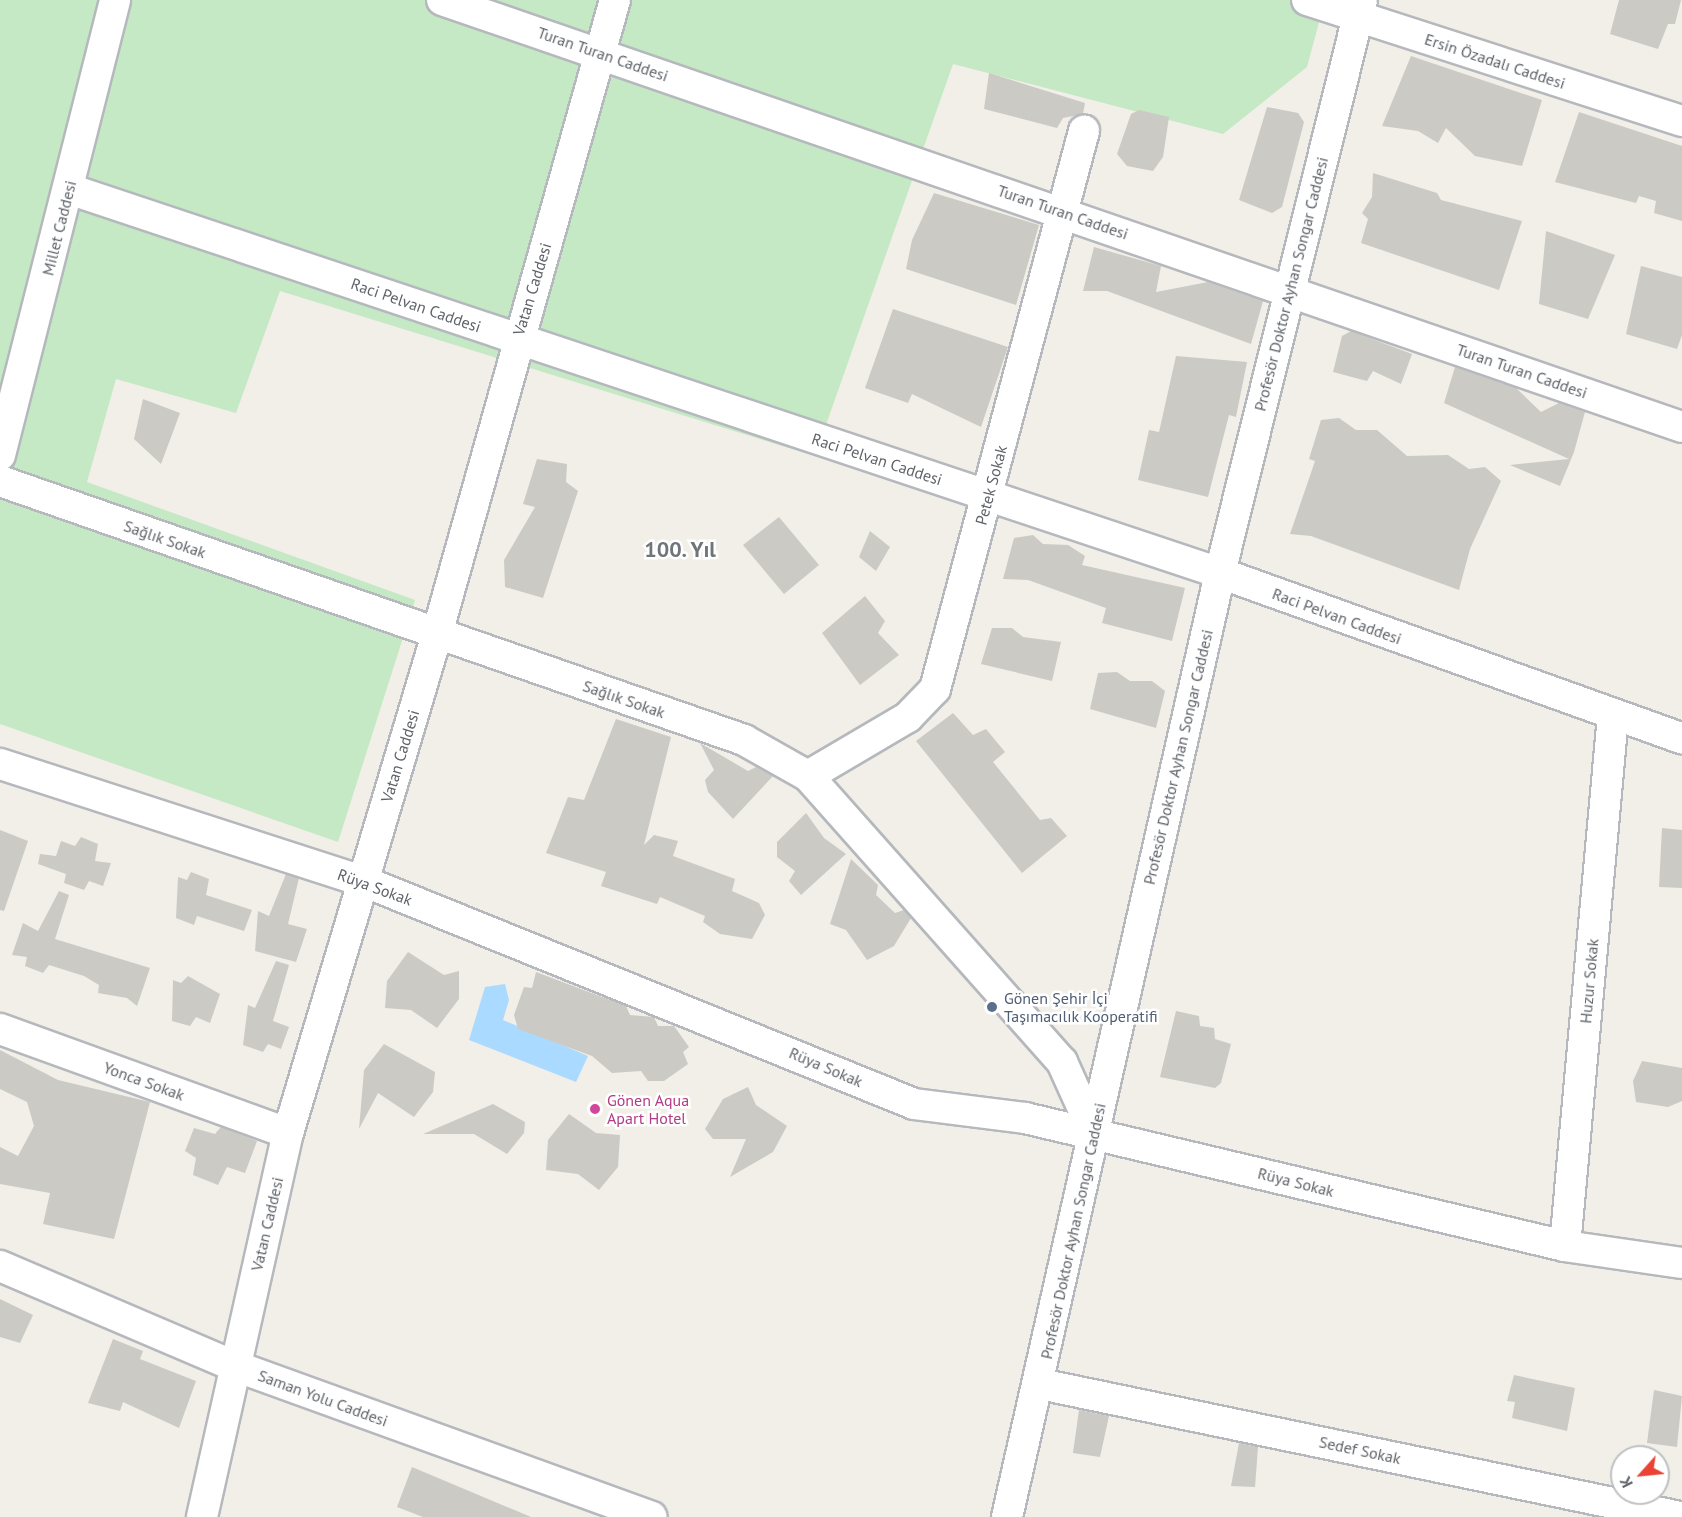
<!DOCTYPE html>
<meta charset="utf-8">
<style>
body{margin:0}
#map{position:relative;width:1682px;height:1517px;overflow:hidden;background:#f1efe8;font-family:"PT Sans",sans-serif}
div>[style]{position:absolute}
.green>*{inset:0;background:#c5e8c5}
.water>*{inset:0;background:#aadaff}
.building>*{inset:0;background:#cccac5}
.roads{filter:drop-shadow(2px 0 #b5b8bc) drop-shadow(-2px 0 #b5b8bc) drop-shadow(0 2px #b5b8bc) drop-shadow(0 -2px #b5b8bc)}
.minor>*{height:30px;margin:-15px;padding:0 15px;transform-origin:15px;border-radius:15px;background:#fff}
.dots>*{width:16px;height:16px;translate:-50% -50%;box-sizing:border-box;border:3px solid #fff;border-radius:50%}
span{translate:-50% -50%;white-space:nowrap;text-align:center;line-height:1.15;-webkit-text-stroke:5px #fff;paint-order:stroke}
.street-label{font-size:16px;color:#5f6368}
.service-label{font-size:16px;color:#4e5e75}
.left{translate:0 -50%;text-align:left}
.hotel-label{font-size:16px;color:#b23c85}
.district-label{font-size:22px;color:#70757a;font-weight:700}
.north{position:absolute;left:1610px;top:1445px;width:60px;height:60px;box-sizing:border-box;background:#fff;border:2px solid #bfc1c3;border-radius:50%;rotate:243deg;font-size:16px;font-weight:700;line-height:24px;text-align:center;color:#5f6368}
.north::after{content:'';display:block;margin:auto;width:21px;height:27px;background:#ea4335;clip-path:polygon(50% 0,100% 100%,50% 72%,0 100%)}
</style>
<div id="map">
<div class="green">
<div style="clip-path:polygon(0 0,1325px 0,1307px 67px,1223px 134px,953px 64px,815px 456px,280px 291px,236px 413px,116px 379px,87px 482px,415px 600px,338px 842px,0 724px)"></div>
</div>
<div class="water">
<div style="clip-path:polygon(505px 984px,509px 1000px,503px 1020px,588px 1056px,576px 1082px,469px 1040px,485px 987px)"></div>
</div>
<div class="building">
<div style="clip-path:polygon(1619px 0,1681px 0,1675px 24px,1668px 24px,1658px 49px,1610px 34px)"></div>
<div style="clip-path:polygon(1411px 56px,1542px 100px,1522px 166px,1475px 156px,1446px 128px,1438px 143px,1418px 131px,1382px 126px)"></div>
<div style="clip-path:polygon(989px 73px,1085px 103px,1083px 114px,1063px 118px,1057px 128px,984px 109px)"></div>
<div style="clip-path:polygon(1267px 107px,1298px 113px,1304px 122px,1282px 207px,1272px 213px,1239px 200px)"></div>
<div style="clip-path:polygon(1139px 110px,1169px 117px,1163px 157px,1153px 171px,1127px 166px,1117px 154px,1131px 114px)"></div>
<div style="clip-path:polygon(1579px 112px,1682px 146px,1682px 221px,1654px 213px,1656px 201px,1639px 196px,1636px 203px,1555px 182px)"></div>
<div style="clip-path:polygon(1373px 173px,1437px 193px,1441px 200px,1522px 221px,1499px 290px,1361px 243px,1368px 219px,1362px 213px,1372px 197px)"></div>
<div style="clip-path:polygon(934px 193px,1039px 225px,1016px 305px,906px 269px,912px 240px)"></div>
<div style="clip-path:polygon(1546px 231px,1615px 255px,1588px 319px,1539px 304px)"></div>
<div style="clip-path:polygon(1094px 247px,1161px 266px,1156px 292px,1208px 282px,1263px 301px,1251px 344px,1107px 291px,1083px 291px)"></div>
<div style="clip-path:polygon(1641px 266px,1682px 277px,1682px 335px,1677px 349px,1626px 334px)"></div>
<div style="clip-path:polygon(893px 309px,1008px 347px,981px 427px,912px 394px,908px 403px,865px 388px)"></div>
<div style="clip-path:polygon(1351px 331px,1412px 354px,1401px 384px,1373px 371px,1367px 381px,1333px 372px,1342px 336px)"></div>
<div style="clip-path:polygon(1176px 356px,1247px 362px,1236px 417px,1229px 415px,1208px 497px,1138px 480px,1149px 430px,1159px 432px)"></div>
<div style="clip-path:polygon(1455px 367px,1516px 388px,1541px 412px,1559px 403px,1585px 412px,1574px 452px,1560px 486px,1510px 465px,1569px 459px,1444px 403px)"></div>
<div style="clip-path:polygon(143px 399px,180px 413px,161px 464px,134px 439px)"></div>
<div style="clip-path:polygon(1339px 418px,1356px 430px,1377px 430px,1407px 456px,1448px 455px,1469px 469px,1485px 467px,1501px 481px,1470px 549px,1459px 590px,1311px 536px,1290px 534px,1315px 461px,1309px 459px,1321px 420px)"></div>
<div style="clip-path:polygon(537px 459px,567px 464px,566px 482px,578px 491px,543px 598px,505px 587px,504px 560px,535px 507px,523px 504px)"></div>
<div style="clip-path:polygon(779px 517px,819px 565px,784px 594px,743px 545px)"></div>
<div style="clip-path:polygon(870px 531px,890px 547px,876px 571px,859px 557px)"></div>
<div style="clip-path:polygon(1033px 535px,1043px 544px,1068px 545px,1085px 556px,1082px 565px,1185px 588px,1172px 641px,1102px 623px,1106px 608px,1028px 580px,1003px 579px,1014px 538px)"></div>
<div style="clip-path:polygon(865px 596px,885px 621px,878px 633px,899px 655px,860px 685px,822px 633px)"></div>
<div style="clip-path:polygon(992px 628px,1012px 628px,1023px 637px,1061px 642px,1052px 681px,981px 664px)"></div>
<div style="clip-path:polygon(1117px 672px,1130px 681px,1152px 681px,1165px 691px,1156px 728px,1090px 709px,1098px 673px)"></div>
<div style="clip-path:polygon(953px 713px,973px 735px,986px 729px,1005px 752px,993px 762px,1040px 820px,1051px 818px,1067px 836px,1022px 873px,916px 741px)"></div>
<div style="clip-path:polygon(616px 719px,671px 737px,644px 845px,654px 835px,678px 841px,673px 856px,735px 879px,732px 891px,759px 903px,765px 915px,752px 939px,720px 934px,703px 922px,705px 916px,660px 897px,657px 904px,601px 886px,606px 872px,546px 853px,568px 797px,584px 800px)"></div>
<div style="clip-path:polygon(700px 743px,748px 771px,756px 767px,773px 776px,733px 819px,708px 792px,705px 780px,714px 770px)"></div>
<div style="clip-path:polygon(806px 813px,824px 838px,846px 854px,801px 895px,789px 881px,795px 871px,777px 857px,777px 842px)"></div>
<div style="clip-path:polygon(1662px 828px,1682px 830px,1682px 888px,1659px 887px)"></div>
<div style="clip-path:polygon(0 830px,28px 841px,4px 911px,0 910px)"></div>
<div style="clip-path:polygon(81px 837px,98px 844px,95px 861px,111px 863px,103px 886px,89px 881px,84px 890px,64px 883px,66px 874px,38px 864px,40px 854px,56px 856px,61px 841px,75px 846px)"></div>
<div style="clip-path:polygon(851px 859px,878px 885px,876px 895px,895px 913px,904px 910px,911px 918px,894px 946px,867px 960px,846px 930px,830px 924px)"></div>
<div style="clip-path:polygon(191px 872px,209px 879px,206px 895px,252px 910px,244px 931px,197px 916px,194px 925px,176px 918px,178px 877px,187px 880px)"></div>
<div style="clip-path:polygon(286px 874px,299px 878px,288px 924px,307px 929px,296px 962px,255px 951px,258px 911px,269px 916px)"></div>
<div style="clip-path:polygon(59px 891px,69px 895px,55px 939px,150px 968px,137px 1006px,127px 998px,98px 993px,99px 985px,84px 976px,49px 965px,43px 973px,25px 966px,27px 957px,12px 955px,23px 923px,38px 931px)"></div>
<div style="clip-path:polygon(408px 952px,444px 975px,459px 971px,459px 999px,437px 1028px,411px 1010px,385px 1008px,387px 981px)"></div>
<div style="clip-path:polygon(276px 961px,289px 965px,273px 1021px,289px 1027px,281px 1049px,268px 1044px,263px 1052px,243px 1045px,248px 1005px,255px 1008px)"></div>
<div style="clip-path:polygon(536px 972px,626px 1006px,630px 1015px,654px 1017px,658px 1026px,674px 1026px,689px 1047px,683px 1052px,688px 1064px,664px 1081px,648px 1081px,641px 1071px,612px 1073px,592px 1056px,518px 1029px,514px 1015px,524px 987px,532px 988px)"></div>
<div style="clip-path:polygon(188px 976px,220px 994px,210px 1023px,196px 1017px,190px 1026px,172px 1021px,173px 980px,181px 983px)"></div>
<div style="clip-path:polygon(1176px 1011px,1199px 1016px,1200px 1026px,1214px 1028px,1215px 1039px,1231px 1044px,1221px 1083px,1215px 1088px,1160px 1077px)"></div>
<div style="clip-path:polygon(384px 1044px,435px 1072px,433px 1092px,414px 1117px,378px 1093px,359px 1129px,364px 1070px)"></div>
<div style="clip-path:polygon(0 1050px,58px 1080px,150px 1102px,114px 1239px,43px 1224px,50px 1193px,0 1184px,0 1147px,18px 1156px,34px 1126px,27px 1102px,0 1089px)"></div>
<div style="clip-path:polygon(1642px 1061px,1682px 1068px,1682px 1101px,1668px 1107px,1636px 1102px,1633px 1081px)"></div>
<div style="clip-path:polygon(748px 1087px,756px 1105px,787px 1126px,773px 1152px,730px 1177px,746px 1139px,713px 1139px,705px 1129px,723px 1099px)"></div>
<div style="clip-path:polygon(493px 1104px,525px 1122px,524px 1133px,507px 1154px,474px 1134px,423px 1134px)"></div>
<div style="clip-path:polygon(569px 1114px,596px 1133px,620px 1135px,618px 1167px,599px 1190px,578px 1174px,546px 1170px,548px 1140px)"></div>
<div style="clip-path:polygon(194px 1128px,215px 1134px,221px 1127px,257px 1141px,245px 1173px,227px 1167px,218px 1185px,193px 1175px,196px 1158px,185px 1151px)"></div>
<div style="clip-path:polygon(0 1299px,33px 1315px,20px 1343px,0 1337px)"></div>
<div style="clip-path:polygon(113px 1339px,143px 1351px,140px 1359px,196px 1381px,179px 1428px,123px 1402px,120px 1411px,88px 1403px)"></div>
<div style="clip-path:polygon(1514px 1375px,1575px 1388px,1567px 1431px,1512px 1418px,1515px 1402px,1507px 1401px)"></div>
<div style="clip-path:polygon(1654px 1390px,1682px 1396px,1677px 1447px,1647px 1443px)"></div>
<div style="clip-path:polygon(1079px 1410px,1109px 1416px,1100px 1457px,1073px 1453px)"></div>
<div style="clip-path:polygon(1239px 1443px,1258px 1447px,1255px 1487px,1231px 1486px)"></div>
<div style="clip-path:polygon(412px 1467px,531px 1517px,423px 1517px,397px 1507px)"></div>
</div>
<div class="roads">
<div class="minor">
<div style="left:442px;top:0;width:1311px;rotate:19deg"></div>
<div style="left:1307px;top:0;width:394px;rotate:17.9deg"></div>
<div style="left:69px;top:189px;width:1213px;rotate:18.45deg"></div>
<div style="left:1220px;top:573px;width:491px;rotate:19.7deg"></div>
<div style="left:0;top:455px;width:469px;rotate:-75.8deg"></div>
<div style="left:0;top:481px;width:788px;rotate:19.19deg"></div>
<div style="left:744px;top:740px;width:73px;rotate:29.4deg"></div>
<div style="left:808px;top:776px;width:383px;rotate:48.4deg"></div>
<div style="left:1062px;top:1062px;width:78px;rotate:65.7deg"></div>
<div style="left:0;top:764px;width:381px;rotate:17.9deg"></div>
<div style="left:363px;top:881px;width:594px;rotate:22.03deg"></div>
<div style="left:914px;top:1104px;width:112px;rotate:7.2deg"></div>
<div style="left:1025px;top:1118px;width:555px;rotate:13.34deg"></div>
<div style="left:1565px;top:1246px;width:118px;rotate:8.3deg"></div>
<div style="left:808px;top:776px;width:116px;rotate:-30.5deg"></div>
<div style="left:908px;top:717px;width:39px;rotate:-46deg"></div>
<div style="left:935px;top:689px;width:578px;rotate:-75.05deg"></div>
<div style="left:0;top:1029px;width:306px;rotate:19.9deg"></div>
<div style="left:1565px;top:1246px;width:533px;rotate:-84.83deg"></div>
<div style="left:0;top:1266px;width:255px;rotate:23.1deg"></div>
<div style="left:235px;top:1366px;width:443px;rotate:19.9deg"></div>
<div style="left:1040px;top:1384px;width:654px;rotate:11.74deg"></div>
<div style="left:202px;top:1517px;width:394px;rotate:-77.4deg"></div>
<div style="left:288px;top:1133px;width:521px;rotate:-73.37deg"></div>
<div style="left:437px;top:634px;width:659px;rotate:-74.32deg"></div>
<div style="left:1007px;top:1517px;width:968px;rotate:-77.28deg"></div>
<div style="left:1220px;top:573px;width:590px;rotate:-76.08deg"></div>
</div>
</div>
<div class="dots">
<div style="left:992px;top:1007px;background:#5c6f8a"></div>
<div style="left:595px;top:1109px;background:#d1479c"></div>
</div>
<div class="street-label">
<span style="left:603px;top:54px;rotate:19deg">Turan Turan Caddesi</span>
<span style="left:1495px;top:61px;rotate:18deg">Ersin Özadalı Caddesi</span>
<span style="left:1063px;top:212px;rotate:19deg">Turan Turan Caddesi</span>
<span style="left:59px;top:228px;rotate:-76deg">Millet Caddesi</span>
<span style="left:1291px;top:284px;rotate:-76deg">Profesör Doktor Ayhan Songar Caddesi</span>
<span style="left:532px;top:289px;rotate:-73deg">Vatan Caddesi</span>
<span style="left:416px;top:305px;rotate:19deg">Raci Pelvan Caddesi</span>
<span style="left:1522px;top:371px;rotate:19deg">Turan Turan Caddesi</span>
<span style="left:877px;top:459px;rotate:18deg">Raci Pelvan Caddesi</span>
<span style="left:991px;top:485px;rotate:-75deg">Petek Sokak</span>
<span style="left:165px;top:539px;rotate:19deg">Sağlık Sokak</span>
<span style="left:1337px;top:616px;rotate:20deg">Raci Pelvan Caddesi</span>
<span style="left:624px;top:699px;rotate:19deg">Sağlık Sokak</span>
<span style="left:400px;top:756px;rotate:-73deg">Vatan Caddesi</span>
<span style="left:1178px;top:757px;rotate:-77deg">Profesör Doktor Ayhan Songar Caddesi</span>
<span style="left:375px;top:887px;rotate:20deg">Rüya Sokak</span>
<span style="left:1589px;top:981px;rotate:-85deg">Huzur Sokak</span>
<span style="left:826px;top:1067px;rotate:23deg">Rüya Sokak</span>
<span style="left:144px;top:1081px;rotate:20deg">Yonca Sokak</span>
<span style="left:1296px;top:1182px;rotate:14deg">Rüya Sokak</span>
<span style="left:267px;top:1224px;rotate:-77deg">Vatan Caddesi</span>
<span style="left:1073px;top:1231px;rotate:-78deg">Profesör Doktor Ayhan Songar Caddesi</span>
<span style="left:323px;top:1398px;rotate:20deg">Saman Yolu Caddesi</span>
<span style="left:1360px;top:1450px;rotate:12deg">Sedef Sokak</span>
</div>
<div class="service-label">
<span class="left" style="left:1004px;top:1007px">Gönen Şehir İçi<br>Taşımacılık Kooperatifi</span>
</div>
<div class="hotel-label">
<span class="left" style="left:607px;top:1109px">Gönen Aqua<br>Apart Hotel</span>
</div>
<div class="district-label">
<span style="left:680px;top:550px">100. Yıl</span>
</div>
<div class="north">K</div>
</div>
